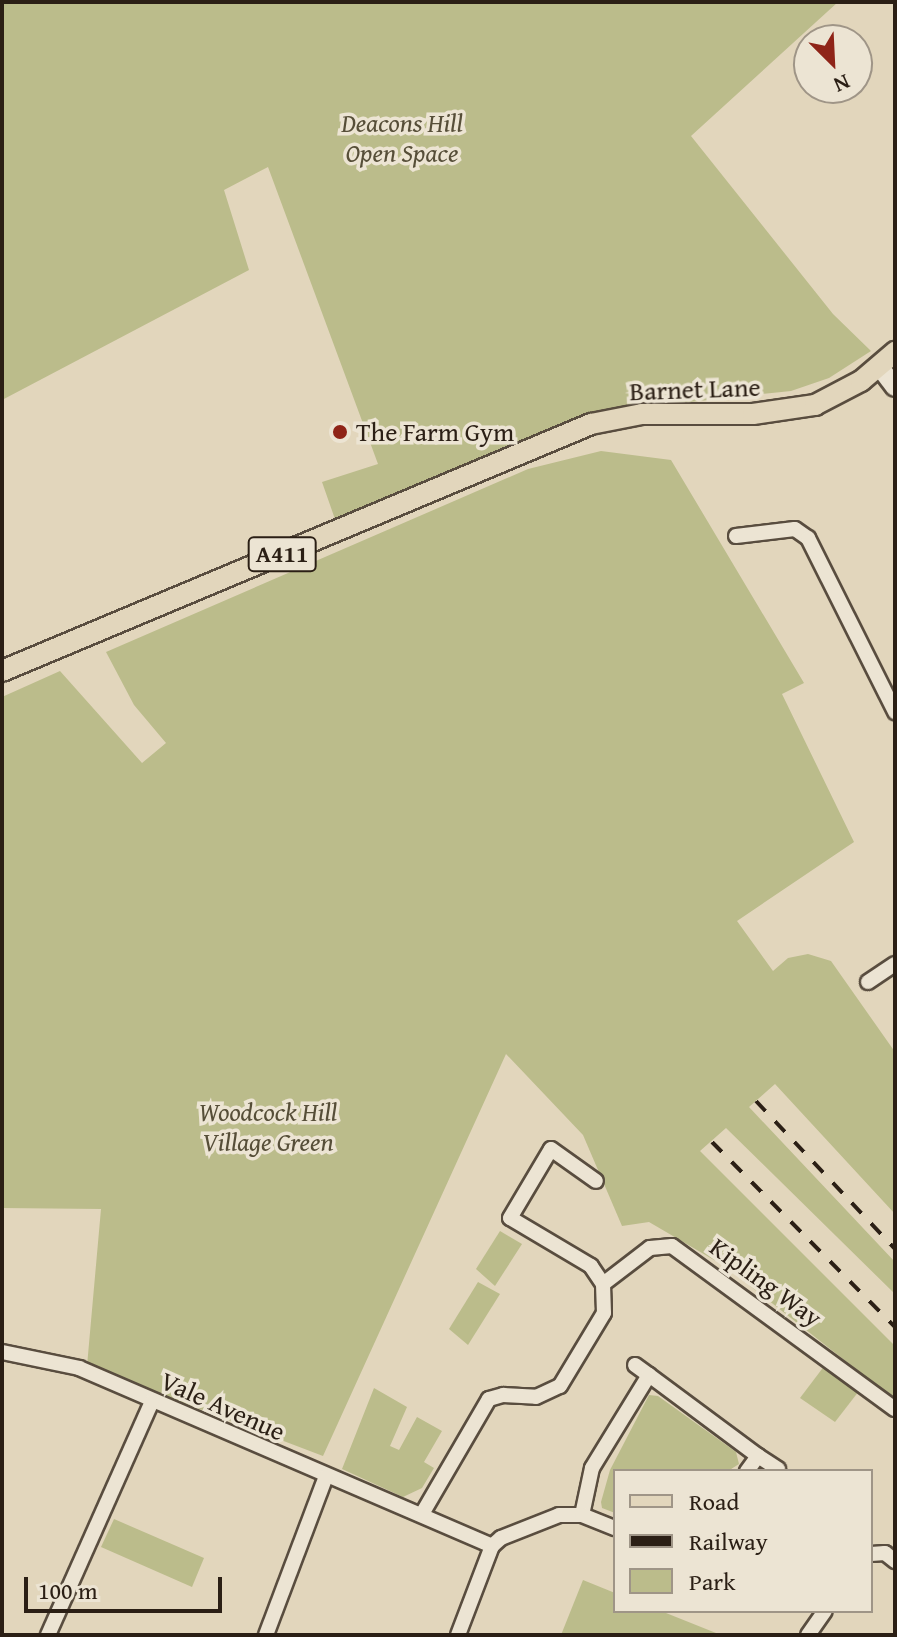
<!DOCTYPE html>
<style>
body{margin:0}
#map{position:relative;width:897px;height:1637px;overflow:hidden;background:#e2d6bc;font-family:"Gentium Book Plus",serif}
div>[style]{position:absolute}
.green>*{inset:0;background:#bbbc8b}
.roads{filter:drop-shadow(2px 0 #594d3f) drop-shadow(-2px 0 #594d3f) drop-shadow(0 2px #594d3f) drop-shadow(0 -2px #594d3f)}
.street>*{height:14px;margin:-7px;padding:0 7px;transform-origin:7px;border-radius:7px;background:#ece4d3}
.secondary>*{height:18px;margin:-9px;padding:0 9px;transform-origin:9px;border-radius:9px;background:#ece4d3}
.primary>*{height:20px;margin:-10px;padding:0 10px;transform-origin:10px;border-radius:10px;background:#e2d6bc}
.rail>*{height:4px;margin-top:-2px;transform-origin:0;background:repeating-linear-gradient(90deg,#2b1f15 0 14px,transparent 0 28px)}
.dots>*{width:22px;height:22px;translate:-50% -50%;box-sizing:border-box;border:4px solid #ece4d3;border-radius:50%}
span{translate:-50% -50%;white-space:nowrap;text-align:center;line-height:1.15;-webkit-text-stroke:7px #ece4d3;paint-order:stroke}
.shield-label span{padding:2px 6px;background:#ece4d3;border:2px solid;border-radius:6px;-webkit-text-stroke-width:0}
.shield-label{font-size:24px;color:#2b1f15;font-weight:700}
.park-label{font-size:26px;color:#564e38;font-style:italic}
.street-label{font-size:26px;color:#2b1f15}
.poi-label{font-size:26px;color:#2b1f15}
.left{translate:0 -50%;text-align:left}
.frame{position:absolute;inset:0;border:4px solid #2b1f15;pointer-events:none}
.legend{position:absolute;left:613px;top:1469px;width:260px;height:144px;box-sizing:border-box;background:#ece4d3;border:2px solid #9f9587;margin:0;padding:10px 14px;list-style:none;font-size:24px;color:#2b1f15}
.legend li{display:flex;align-items:center;gap:16px;height:40px}
.legend b{width:40px;border:2px solid #9f9587}
.north{position:absolute;left:793px;top:24px;width:80px;height:80px;box-sizing:border-box;background:#ece4d3;border:2px solid #9f9587;border-radius:50%;rotate:156deg;font-size:22px;font-weight:700;line-height:32px;text-align:center;color:#2b1f15}
.north::after{content:'';display:block;margin:auto;width:28px;height:36px;background:#8f2418;clip-path:polygon(50% 0,100% 100%,50% 72%,0 100%)}
.scale{position:absolute;left:24px;top:1577px;width:198px;height:36px;box-sizing:border-box;border:4px solid #2b1f15;border-top:0;padding-left:10px;font-size:24px;line-height:28px;white-space:nowrap;color:#2b1f15;-webkit-text-stroke:6px #ece4d3;paint-order:stroke}
</style>
<div id="map">
<div class="green">
<div style="clip-path:polygon(2px 2px,838px 2px,691px 136px,833px 314px,871px 351px,829px 378px,791px 391px,596px 412px,336px 522px,322px 482px,378px 464px,268px 167px,224px 190px,249px 270px,2px 400px)"></div>
<div style="clip-path:polygon(601px 451px,671px 460px,804px 683px,782px 694px,854px 842px,737px 921px,773px 971px,788px 958px,808px 954px,831px 961px,895px 1052px,895px 1214px,775px 1084px,749px 1107px,895px 1262px,895px 1294px,726px 1128px,700px 1151px,895px 1346px,895px 1400px,726px 1267px,649px 1222px,622px 1226px,583px 1135px,506px 1054px,323px 1456px,87px 1366px,101px 1209px,2px 1208px,2px 697px,60px 671px,142px 763px,166px 743px,134px 705px,106px 652px,528px 469px)"></div>
<div style="clip-path:polygon(500px 1231px,522px 1244px,495px 1286px,476px 1269px)"></div>
<div style="clip-path:polygon(478px 1282px,500px 1294px,468px 1345px,449px 1329px)"></div>
<div style="clip-path:polygon(825px 1365px,859px 1391px,835px 1422px,800px 1398px)"></div>
<div style="clip-path:polygon(374px 1388px,407px 1407px,390px 1446px,399px 1450px,417px 1417px,442px 1431px,424px 1462px,434px 1468px,422px 1488px,403px 1497px,342px 1469px)"></div>
<div style="clip-path:polygon(649px 1395px,658px 1396px,736px 1452px,739px 1464px,728px 1471px,615px 1471px,615px 1513px,602px 1508px,601px 1502px,610px 1470px)"></div>
<div style="clip-path:polygon(114px 1519px,204px 1558px,192px 1587px,101px 1547px)"></div>
<div style="clip-path:polygon(583px 1580px,615px 1593px,615px 1611px,661px 1611px,721px 1635px,561px 1635px)"></div>
</div>
<div class="roads">
<div class="street">
<div style="left:736px;top:536px;width:59px;rotate:-6.8deg"></div>
<div style="left:795px;top:529px;width:16px;rotate:35deg"></div>
<div style="left:808px;top:538px;width:195px;rotate:63.4deg"></div>
<div style="left:868px;top:982px;width:32px;rotate:-34deg"></div>
<div style="left:603px;top:1284px;width:59px;rotate:-37.5deg"></div>
<div style="left:650px;top:1248px;width:22px;rotate:-5deg"></div>
<div style="left:672px;top:1246px;width:276px;rotate:36.2deg"></div>
<div style="left:2px;top:1352px;width:79px;rotate:11.7deg"></div>
<div style="left:79px;top:1368px;width:450px;rotate:23.3deg"></div>
<div style="left:635px;top:1365px;width:17px;rotate:36deg"></div>
<div style="left:758px;top:1456px;width:24px;rotate:33deg"></div>
<div style="left:422px;top:1514px;width:133px;rotate:-59.8deg"></div>
<div style="left:489px;top:1399px;width:15px;rotate:-16deg"></div>
<div style="left:503px;top:1395px;width:33px;rotate:3deg"></div>
<div style="left:536px;top:1397px;width:26px;rotate:-25deg"></div>
<div style="left:560px;top:1386px;width:85px;rotate:-58.9deg"></div>
<div style="left:604px;top:1313px;width:29px;rotate:-92deg"></div>
<div style="left:603px;top:1284px;width:22px;rotate:-124deg"></div>
<div style="left:591px;top:1266px;width:94px;rotate:-149.3deg"></div>
<div style="left:510px;top:1218px;width:80px;rotate:-59.3deg"></div>
<div style="left:551px;top:1149px;width:55px;rotate:35.4deg"></div>
<div style="left:582px;top:1515px;width:48px;rotate:-78deg"></div>
<div style="left:592px;top:1468px;width:109px;rotate:-58.5deg"></div>
<div style="left:649px;top:1375px;width:136px;rotate:36.6deg"></div>
<div style="left:758px;top:1456px;width:19px;rotate:126deg"></div>
<div style="left:871px;top:1554px;width:14px;rotate:-4deg"></div>
<div style="left:885px;top:1553px;width:13px;rotate:39deg"></div>
<div style="left:48px;top:1635px;width:256px;rotate:-66deg"></div>
<div style="left:266px;top:1635px;width:170px;rotate:-69.3deg"></div>
<div style="left:458px;top:1635px;width:95px;rotate:-69.1deg"></div>
<div style="left:492px;top:1546px;width:12px;rotate:-42deg"></div>
<div style="left:501px;top:1538px;width:62px;rotate:-21.6deg"></div>
<div style="left:559px;top:1515px;width:23px"></div>
<div style="left:582px;top:1515px;width:35px;rotate:22deg"></div>
<div style="left:808px;top:1635px;width:29px;rotate:-55deg"></div>
</div>
<div class="secondary">
<div style="left:879px;top:366px;width:26px;rotate:53deg"></div>
</div>
<div class="primary">
<div style="left:2px;top:671px;width:639px;rotate:-22.75deg"></div>
<div style="left:591px;top:424px;width:52px;rotate:-11.1deg"></div>
<div style="left:642px;top:414px;width:111px"></div>
<div style="left:753px;top:414px;width:63px;rotate:-8.3deg"></div>
<div style="left:815px;top:405px;width:52px;rotate:-27.6deg"></div>
<div style="left:861px;top:381px;width:45px;rotate:-40.5deg"></div>
</div>
</div>
<div class="rail">
<div style="left:756px;top:1101px;width:203px;rotate:46.8deg"></div>
<div style="left:712px;top:1142px;width:260px;rotate:45.3deg"></div>
</div>
<div class="dots">
<div style="left:340px;top:432px;background:#8f2418"></div>
</div>
<div class="shield-label">
<span style="left:282px;top:554px">A411</span>
</div>
<div class="park-label">
<span style="left:402px;top:138px">Deacons Hill<br>Open Space</span>
<span style="left:268px;top:1127px">Woodcock Hill<br>Village Green</span>
</div>
<div class="street-label">
<span style="left:695px;top:389px;rotate:-2deg">Barnet Lane</span>
<span style="left:766px;top:1282px;rotate:36deg">Kipling Way</span>
<span style="left:223px;top:1406px;rotate:24deg">Vale Avenue</span>
</div>
<div class="poi-label">
<span class="left" style="left:356px;top:432px">The Farm Gym</span>
</div>
<div class="frame"></div>
<ul class="legend">
<li><b style="height:10px;background:#e2d6bc"></b>Road</li>
<li><b style="height:10px;background:#2b1f15"></b>Railway</li>
<li><b style="height:22px;background:#bbbc8b"></b>Park</li>
</ul>
<div class="north">N</div>
<div class="scale">100 m</div>
</div>
